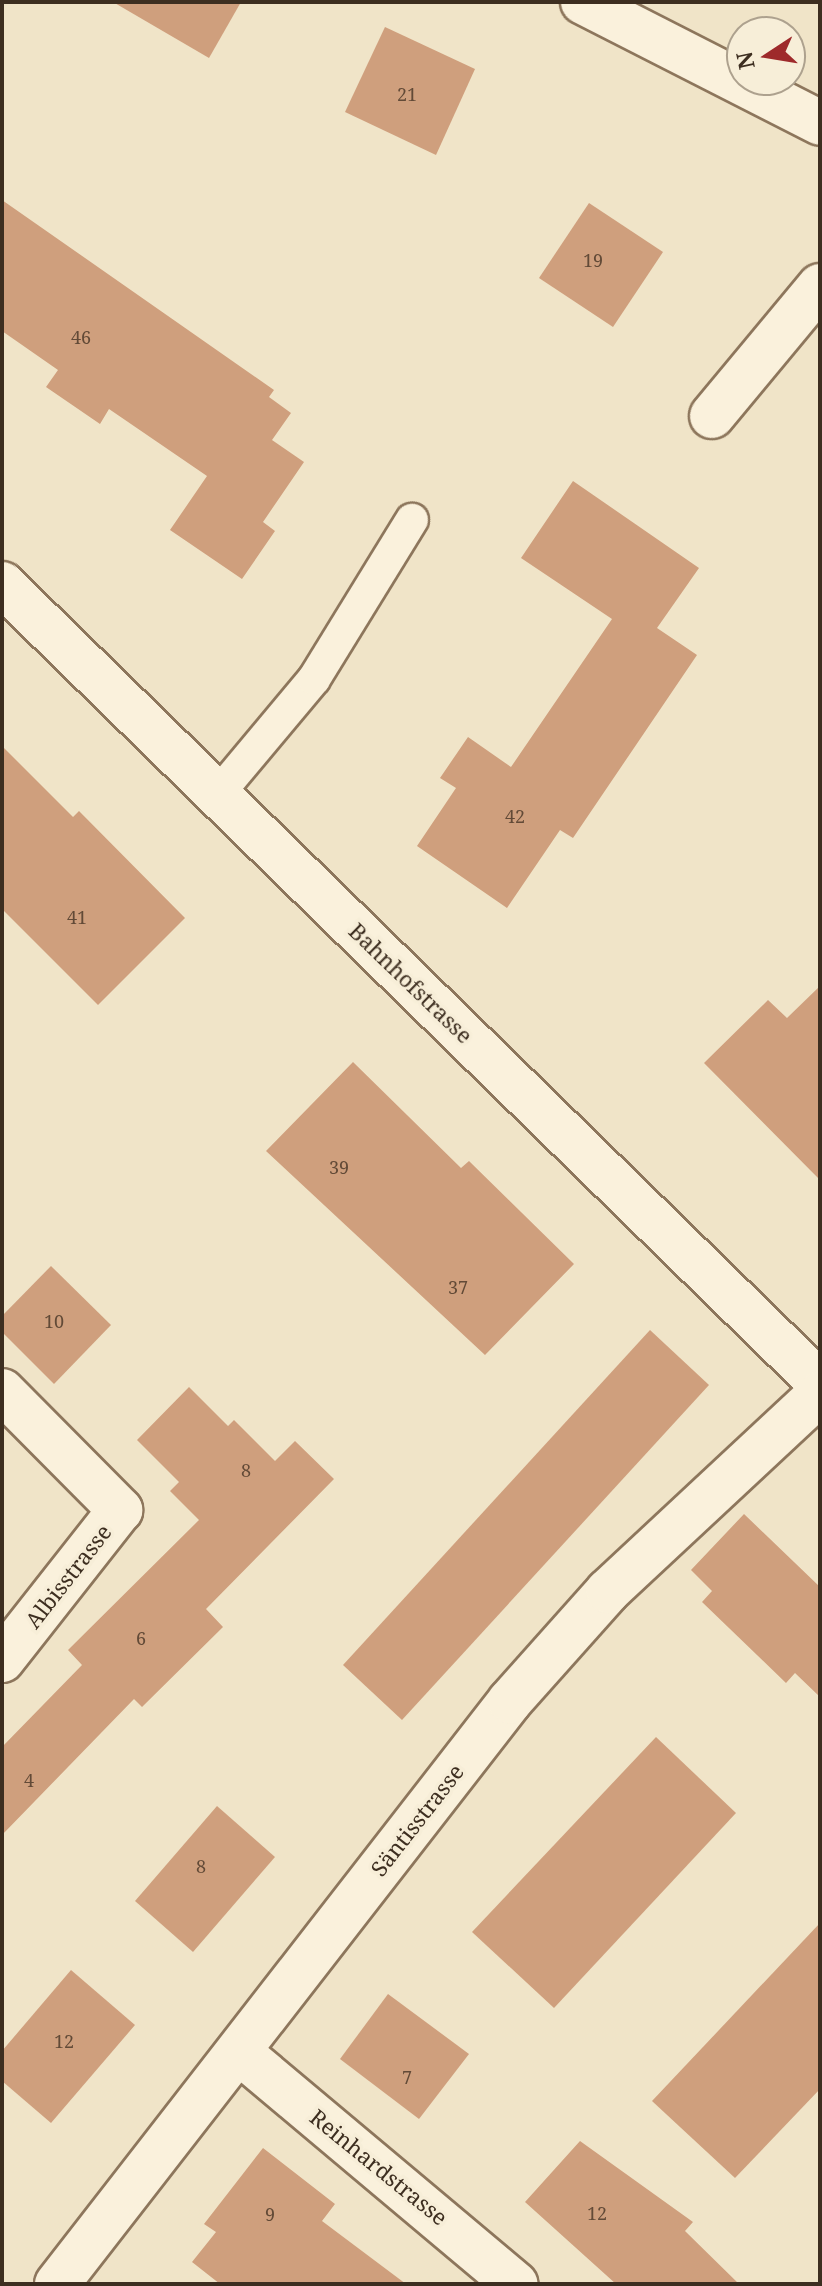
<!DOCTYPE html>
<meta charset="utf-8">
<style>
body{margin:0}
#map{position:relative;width:822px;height:2286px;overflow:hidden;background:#f0e4c8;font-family:"Noto Serif",serif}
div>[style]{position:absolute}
.building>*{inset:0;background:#cf9f7d}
.roads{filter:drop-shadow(2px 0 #8d765c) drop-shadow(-2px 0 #8d765c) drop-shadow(0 2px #8d765c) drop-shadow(0 -2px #8d765c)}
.service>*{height:32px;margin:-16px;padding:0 16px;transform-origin:16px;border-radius:16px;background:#faf1dc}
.minor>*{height:44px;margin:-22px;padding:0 22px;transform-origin:22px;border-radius:22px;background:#faf1dc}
span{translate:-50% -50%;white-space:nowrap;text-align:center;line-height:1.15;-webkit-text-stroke:7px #f7eed8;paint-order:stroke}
.number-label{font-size:18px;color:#624a37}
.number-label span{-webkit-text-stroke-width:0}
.street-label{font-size:22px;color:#3d2e20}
.frame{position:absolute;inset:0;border:4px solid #3d2e20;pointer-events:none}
.north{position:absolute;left:726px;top:16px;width:80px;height:80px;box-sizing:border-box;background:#f7eed8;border:2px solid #ada18e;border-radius:50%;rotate:258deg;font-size:22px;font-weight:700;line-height:32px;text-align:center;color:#3d2e20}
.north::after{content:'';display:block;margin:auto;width:28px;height:36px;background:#9e2a2b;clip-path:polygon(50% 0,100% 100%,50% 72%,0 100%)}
</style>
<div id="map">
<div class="building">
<div style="clip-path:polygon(113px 2px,241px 2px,209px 58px)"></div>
<div style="clip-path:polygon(385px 27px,475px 69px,436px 155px,345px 112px)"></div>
<div style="clip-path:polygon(2px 200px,274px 390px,269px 397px,291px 413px,272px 440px,304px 462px,263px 522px,275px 531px,242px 579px,170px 530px,207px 476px,109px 409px,100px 424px,46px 387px,58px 370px,2px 331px)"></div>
<div style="clip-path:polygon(589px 203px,663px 252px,613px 327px,539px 278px)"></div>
<div style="clip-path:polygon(573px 481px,699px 568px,657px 628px,697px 655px,573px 838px,560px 830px,507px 908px,417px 846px,456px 788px,440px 778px,468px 737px,511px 767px,612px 619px,521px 558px)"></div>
<div style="clip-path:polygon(2px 746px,73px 817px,79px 811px,185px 918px,98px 1005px,2px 909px)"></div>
<div style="clip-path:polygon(820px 986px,820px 1180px,704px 1063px,768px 1000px,787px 1018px)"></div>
<div style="clip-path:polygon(353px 1062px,461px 1168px,469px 1161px,574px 1264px,485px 1355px,266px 1151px)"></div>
<div style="clip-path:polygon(51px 1266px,111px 1325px,54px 1384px,2px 1332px,2px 1316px)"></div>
<div style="clip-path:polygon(650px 1330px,709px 1385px,402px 1720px,343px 1665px)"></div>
<div style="clip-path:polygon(189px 1387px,228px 1426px,234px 1420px,275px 1461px,295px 1441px,334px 1479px,206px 1609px,223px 1627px,142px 1707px,134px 1699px,2px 1835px,2px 1747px,82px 1665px,68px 1650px,199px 1520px,170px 1491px,179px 1482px,137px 1440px)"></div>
<div style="clip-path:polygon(744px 1514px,820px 1587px,820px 1697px,795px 1673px,786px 1683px,702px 1602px,712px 1591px,691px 1570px)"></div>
<div style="clip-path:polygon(656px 1737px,736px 1813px,554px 2008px,472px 1932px)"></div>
<div style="clip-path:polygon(217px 1806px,275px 1857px,193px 1952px,135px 1901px)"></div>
<div style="clip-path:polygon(820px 1923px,820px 2089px,735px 2178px,652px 2101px)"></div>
<div style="clip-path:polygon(71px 1970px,135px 2025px,51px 2123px,2px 2081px,2px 2051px)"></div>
<div style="clip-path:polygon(388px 1994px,469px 2054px,419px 2119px,340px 2059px)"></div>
<div style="clip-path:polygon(580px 2141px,693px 2222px,685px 2231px,739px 2284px,616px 2284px,525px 2202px)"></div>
<div style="clip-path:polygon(263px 2148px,335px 2204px,322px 2221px,406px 2284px,220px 2284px,192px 2262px,216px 2232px,204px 2224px)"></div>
</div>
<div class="roads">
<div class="service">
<div style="left:217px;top:795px;width:151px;rotate:-50.1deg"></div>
<div style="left:314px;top:679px;width:187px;rotate:-58.4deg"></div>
</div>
<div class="minor">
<div style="left:583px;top:2px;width:266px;rotate:27deg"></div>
<div style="left:712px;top:416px;width:169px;rotate:-50.3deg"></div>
<div style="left:2px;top:584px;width:1143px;rotate:44.33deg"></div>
<div style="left:2px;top:1391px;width:168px;rotate:45.2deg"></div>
<div style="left:120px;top:1510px;width:191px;rotate:128.2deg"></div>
<div style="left:239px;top:2052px;width:361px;rotate:40deg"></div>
<div style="left:57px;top:2284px;width:738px;rotate:-52.15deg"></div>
<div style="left:510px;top:1701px;width:147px;rotate:-48.3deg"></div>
<div style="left:608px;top:1591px;width:290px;rotate:-43deg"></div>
</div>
</div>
<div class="number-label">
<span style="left:407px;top:94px">21</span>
<span style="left:593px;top:260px">19</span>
<span style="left:81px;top:337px">46</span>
<span style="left:515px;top:816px">42</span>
<span style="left:77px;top:917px">41</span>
<span style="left:339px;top:1167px">39</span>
<span style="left:458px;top:1287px">37</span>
<span style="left:54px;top:1321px">10</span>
<span style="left:246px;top:1470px">8</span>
<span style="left:141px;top:1638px">6</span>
<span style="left:29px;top:1780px">4</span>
<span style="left:201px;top:1866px">8</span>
<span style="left:64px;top:2041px">12</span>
<span style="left:407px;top:2077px">7</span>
<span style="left:597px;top:2213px">12</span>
<span style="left:270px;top:2214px">9</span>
</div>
<div class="street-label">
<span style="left:411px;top:983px;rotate:44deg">Bahnhofstrasse</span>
<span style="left:68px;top:1576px;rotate:-52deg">Albisstrasse</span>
<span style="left:417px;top:1820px;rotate:-52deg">Säntisstrasse</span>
<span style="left:379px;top:2167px;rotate:39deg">Reinhardstrasse</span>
</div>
<div class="frame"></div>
<div class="north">N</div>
</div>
